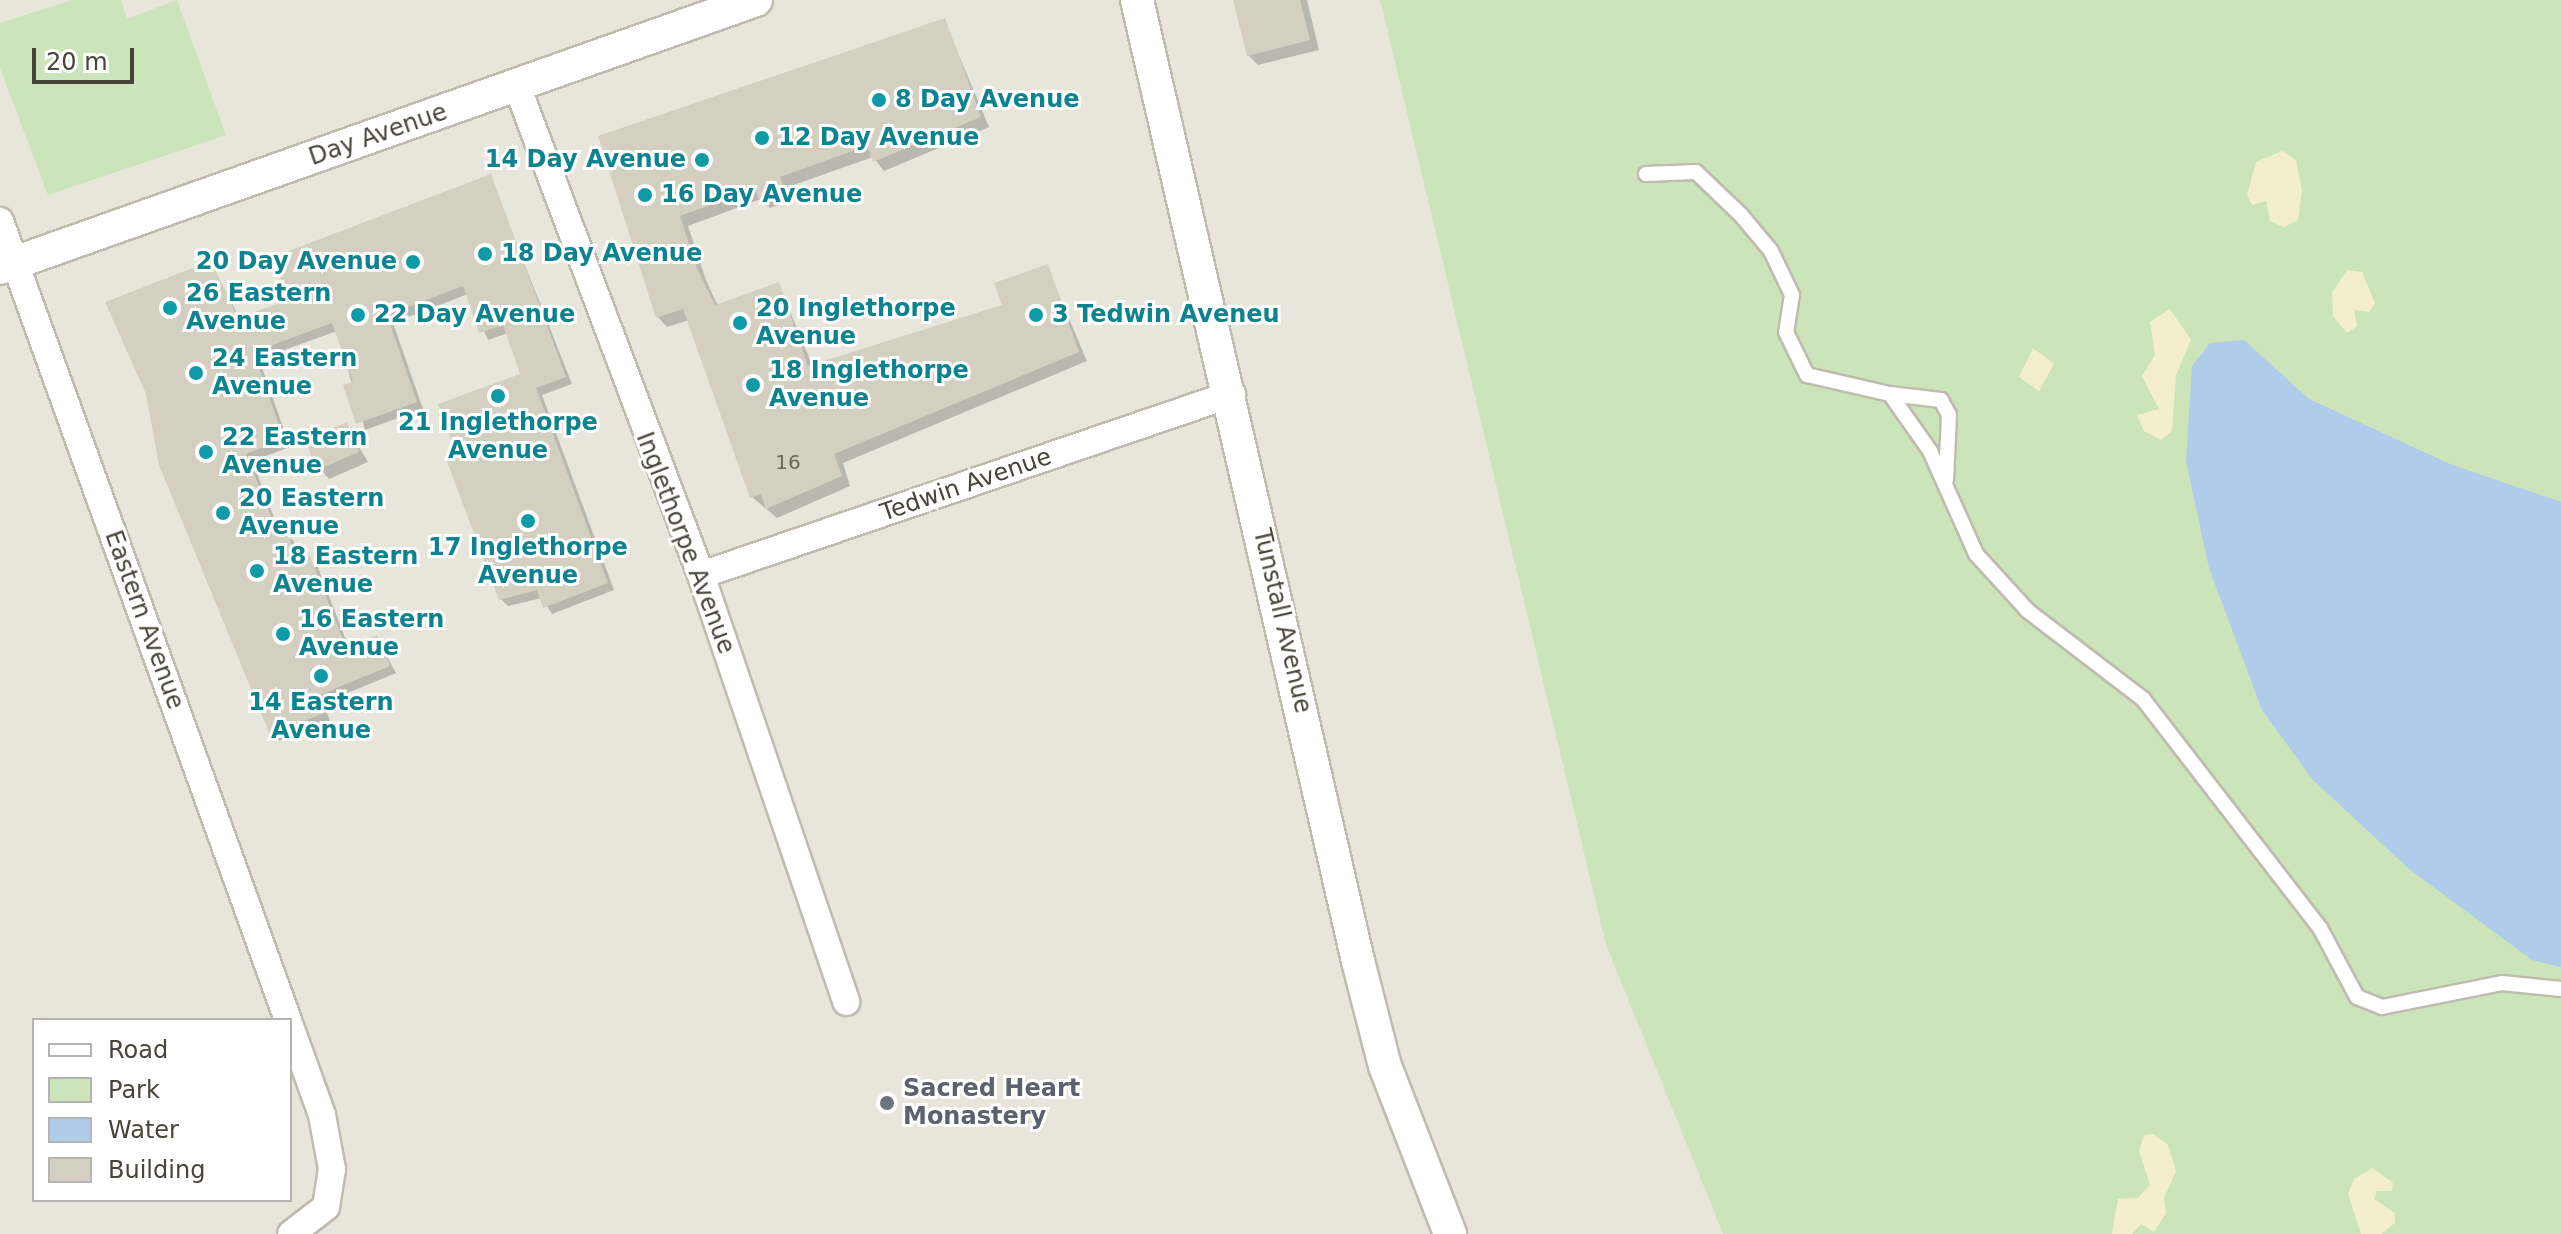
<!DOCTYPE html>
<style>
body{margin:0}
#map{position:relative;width:2561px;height:1234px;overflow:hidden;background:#f4f2ec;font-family:"DejaVu Sans",sans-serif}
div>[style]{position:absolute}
.residential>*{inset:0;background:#e8e5da}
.green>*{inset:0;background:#cce4b9}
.sand>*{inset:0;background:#f3efcc}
.water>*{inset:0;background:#afccea}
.shadow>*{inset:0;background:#0003}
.building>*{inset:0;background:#d5cfc2}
.roads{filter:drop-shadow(2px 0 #bfbbaf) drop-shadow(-2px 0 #bfbbaf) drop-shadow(0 2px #bfbbaf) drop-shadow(0 -2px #bfbbaf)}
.service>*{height:14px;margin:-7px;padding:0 7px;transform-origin:7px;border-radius:7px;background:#fff}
.minor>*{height:26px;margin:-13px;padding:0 13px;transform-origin:13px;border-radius:13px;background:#fff}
.tertiary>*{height:32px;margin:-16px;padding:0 16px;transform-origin:16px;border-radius:16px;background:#fff}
.dots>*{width:22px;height:22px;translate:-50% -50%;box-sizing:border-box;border:4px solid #fff;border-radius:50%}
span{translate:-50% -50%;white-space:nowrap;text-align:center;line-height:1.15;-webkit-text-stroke:6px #fff;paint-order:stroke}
.number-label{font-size:20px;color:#6b675c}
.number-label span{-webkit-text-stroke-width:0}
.culture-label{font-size:24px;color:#0d838f;font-weight:700}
.left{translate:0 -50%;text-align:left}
.right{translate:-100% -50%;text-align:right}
.street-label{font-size:24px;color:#48443a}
.worship-label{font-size:24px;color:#5b616d;font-weight:700}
.legend{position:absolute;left:32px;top:1018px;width:260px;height:184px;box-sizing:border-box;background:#fff;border:2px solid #b6b4b0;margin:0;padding:10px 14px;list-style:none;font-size:24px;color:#48443a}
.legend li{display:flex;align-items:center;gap:16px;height:40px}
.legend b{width:40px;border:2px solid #b6b4b0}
.scale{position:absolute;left:32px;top:48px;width:102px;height:36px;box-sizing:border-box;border:4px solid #48443a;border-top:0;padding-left:10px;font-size:24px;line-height:28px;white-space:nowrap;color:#48443a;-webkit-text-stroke:6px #fff;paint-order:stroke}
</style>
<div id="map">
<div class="residential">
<div style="clip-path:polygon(evenodd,0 0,1380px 0,1606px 945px,1723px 1234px,0 1234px,0 0,34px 1020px,290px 1020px,290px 1200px,34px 1200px,34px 1020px)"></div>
</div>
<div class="green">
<div style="clip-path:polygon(72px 0,121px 0,127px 19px,177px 0,226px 135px,48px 195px,0 68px,0 23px)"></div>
<div style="clip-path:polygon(1380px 0,2561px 0,2561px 1234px,1723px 1234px,1606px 945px)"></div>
</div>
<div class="sand">
<div style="clip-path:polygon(2282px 151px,2296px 160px,2302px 190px,2298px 220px,2284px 227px,2270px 221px,2266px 201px,2252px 205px,2247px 195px,2256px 162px)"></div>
<div style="clip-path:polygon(2347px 270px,2362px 272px,2375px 303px,2369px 312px,2354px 310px,2357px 326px,2347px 333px,2333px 316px,2332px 293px)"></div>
<div style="clip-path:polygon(2170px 309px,2191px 340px,2176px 375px,2172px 431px,2161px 440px,2144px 431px,2137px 415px,2159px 409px,2142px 376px,2155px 355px,2150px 322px)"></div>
<div style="clip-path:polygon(2033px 348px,2054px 364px,2039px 391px,2019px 377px)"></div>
<div style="clip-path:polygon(2153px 1134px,2168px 1145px,2176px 1171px,2164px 1198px,2166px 1213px,2154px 1232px,2141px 1224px,2132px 1234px,2112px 1234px,2118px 1199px,2138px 1198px,2150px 1185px,2139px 1151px,2144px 1135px)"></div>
<div style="clip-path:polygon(2372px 1168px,2393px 1183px,2392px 1191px,2377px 1191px,2374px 1199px,2395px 1213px,2395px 1223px,2381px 1234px,2361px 1234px,2348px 1194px,2354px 1179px)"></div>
</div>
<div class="water">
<div style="clip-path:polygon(2244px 340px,2309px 399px,2450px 464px,2561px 502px,2561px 967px,2532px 960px,2409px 869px,2312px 779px,2262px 710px,2209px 568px,2186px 461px,2192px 366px,2210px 343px)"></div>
</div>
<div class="shadow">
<div style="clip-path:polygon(1235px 0,1307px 0,1319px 50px,1258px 65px,1248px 55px)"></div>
<div style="clip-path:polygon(944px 20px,989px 127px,884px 171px,873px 157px,788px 187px,793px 200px,770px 208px,761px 199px,688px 226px,706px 280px,718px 306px,779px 285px,813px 367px,1005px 306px,1047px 267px,1087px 361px,843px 463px,850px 486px,777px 518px,752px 497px,689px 320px,667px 327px,658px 317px,601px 138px)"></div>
<div style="clip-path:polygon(490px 177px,572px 384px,542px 395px,614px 590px,552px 614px,542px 598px,508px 606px,501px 599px,459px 456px,523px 375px,508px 333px,488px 340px,468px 294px,393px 323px,423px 409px,365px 430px,337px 331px,259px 359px,290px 447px,252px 461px,281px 535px,293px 540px,302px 561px,317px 565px,349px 648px,376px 637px,396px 673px,323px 703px,330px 721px,279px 741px,271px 734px,211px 263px,240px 319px,290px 301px)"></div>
<div style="clip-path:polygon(346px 425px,368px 462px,329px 479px,319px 468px)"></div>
</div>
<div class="building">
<div style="clip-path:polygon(1233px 0,1300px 0,1310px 40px,1247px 56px)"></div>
<div style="clip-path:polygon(945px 18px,981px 117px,873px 162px,867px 146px,780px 177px,785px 190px,759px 200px,755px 189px,680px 216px,697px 268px,715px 305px,779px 282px,808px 366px,1002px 305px,994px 283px,1048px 264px,1079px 352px,834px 454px,842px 476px,766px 509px,761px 494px,750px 498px,683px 309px,656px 318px,598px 136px)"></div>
<div style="clip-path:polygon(491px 174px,566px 377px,536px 388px,608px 583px,543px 608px,537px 590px,499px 600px,446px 459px,457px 455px,438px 404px,520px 374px,503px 325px,479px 333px,463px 286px,387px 315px,417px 402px,356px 424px,343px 385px,353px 382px,332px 323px,253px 352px,284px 439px,246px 454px,278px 534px,286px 530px,298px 560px,310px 556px,346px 647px,377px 635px,390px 666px,317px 696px,324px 713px,270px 735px,159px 465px,146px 394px,105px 302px,211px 261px,238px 318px,288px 300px,273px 257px)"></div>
<div style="clip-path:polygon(347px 422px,359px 452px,317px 470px,305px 440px)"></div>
</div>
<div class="roads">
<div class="service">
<div style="left:1646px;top:174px;width:50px;rotate:-2.3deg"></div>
<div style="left:1696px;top:172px;width:62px;rotate:43.7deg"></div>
<div style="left:1741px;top:215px;width:47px;rotate:50.2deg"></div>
<div style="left:1771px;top:251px;width:49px;rotate:64.5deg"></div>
<div style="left:1792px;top:295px;width:37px;rotate:99deg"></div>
<div style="left:1786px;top:332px;width:48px;rotate:64deg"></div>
<div style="left:1807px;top:375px;width:85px;rotate:12.9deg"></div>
<div style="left:1890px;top:394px;width:70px;rotate:54.9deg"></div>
<div style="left:1930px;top:451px;width:113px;rotate:65.9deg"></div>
<div style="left:1976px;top:554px;width:77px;rotate:47.6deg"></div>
<div style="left:2028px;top:611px;width:145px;rotate:37.4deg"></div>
<div style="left:2143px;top:699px;width:289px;rotate:52.3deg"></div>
<div style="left:2320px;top:928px;width:78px;rotate:61.8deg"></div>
<div style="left:2357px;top:997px;width:27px;rotate:22deg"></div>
<div style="left:2382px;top:1007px;width:122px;rotate:-11.3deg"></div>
<div style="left:2502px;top:983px;width:59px;rotate:5.8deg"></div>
<div style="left:1890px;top:394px;width:51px;rotate:6.7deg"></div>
<div style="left:1941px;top:400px;width:17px;rotate:62deg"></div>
<div style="left:1949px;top:415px;width:65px;rotate:92.6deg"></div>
</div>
<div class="minor">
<div style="left:517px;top:86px;width:522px;rotate:69.38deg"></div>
<div style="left:701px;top:575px;width:451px;rotate:71.2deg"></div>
<div style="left:0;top:221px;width:849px;rotate:70.18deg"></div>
<div style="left:701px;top:575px;width:561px;rotate:-18.82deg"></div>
<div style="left:290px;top:1026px;width:95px;rotate:70.2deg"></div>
<div style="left:322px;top:1115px;width:55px;rotate:79.5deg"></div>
<div style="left:332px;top:1169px;width:38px;rotate:99deg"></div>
<div style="left:326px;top:1207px;width:44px;rotate:142.4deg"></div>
</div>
<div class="tertiary">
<div style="left:1137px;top:0;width:986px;rotate:77.05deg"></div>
<div style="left:1358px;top:961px;width:108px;rotate:75.6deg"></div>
<div style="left:1385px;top:1066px;width:180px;rotate:68.8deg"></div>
<div style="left:0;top:268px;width:802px;rotate:-19.52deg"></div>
</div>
</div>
<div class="dots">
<div style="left:879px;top:100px;background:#0f9aa8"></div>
<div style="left:762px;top:138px;background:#0f9aa8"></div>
<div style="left:702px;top:160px;background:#0f9aa8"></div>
<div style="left:645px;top:195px;background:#0f9aa8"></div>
<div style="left:485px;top:254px;background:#0f9aa8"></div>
<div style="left:413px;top:262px;background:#0f9aa8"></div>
<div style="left:170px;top:308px;background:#0f9aa8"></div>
<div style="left:358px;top:315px;background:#0f9aa8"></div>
<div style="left:1036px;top:315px;background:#0f9aa8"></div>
<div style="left:740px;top:323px;background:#0f9aa8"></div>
<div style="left:196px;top:373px;background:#0f9aa8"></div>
<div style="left:753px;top:385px;background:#0f9aa8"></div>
<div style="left:498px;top:396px;background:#0f9aa8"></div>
<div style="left:206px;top:452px;background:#0f9aa8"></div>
<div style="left:223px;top:513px;background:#0f9aa8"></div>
<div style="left:528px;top:521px;background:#0f9aa8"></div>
<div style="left:257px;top:571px;background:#0f9aa8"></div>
<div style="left:283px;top:634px;background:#0f9aa8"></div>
<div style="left:321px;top:676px;background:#0f9aa8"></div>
<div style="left:887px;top:1103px;background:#6b7280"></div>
</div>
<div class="number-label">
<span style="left:788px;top:462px">16</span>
</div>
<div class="culture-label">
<span class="left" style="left:895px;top:100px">8 Day Avenue</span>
<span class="left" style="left:778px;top:138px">12 Day Avenue</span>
<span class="right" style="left:686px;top:160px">14 Day Avenue</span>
<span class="left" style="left:661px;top:195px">16 Day Avenue</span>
<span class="left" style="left:501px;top:254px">18 Day Avenue</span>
<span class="right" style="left:397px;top:262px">20 Day Avenue</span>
<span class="left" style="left:186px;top:308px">26 Eastern<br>Avenue</span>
<span class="left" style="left:756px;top:323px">20 Inglethorpe<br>Avenue</span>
<span class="left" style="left:374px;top:315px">22 Day Avenue</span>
<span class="left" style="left:1052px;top:315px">3 Tedwin Aveneu</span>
<span class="left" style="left:212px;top:373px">24 Eastern<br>Avenue</span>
<span class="left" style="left:769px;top:385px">18 Inglethorpe<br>Avenue</span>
<span style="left:498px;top:437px">21 Inglethorpe<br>Avenue</span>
<span class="left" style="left:222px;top:452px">22 Eastern<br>Avenue</span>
<span class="left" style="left:239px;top:513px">20 Eastern<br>Avenue</span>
<span style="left:528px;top:562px">17 Inglethorpe<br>Avenue</span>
<span class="left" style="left:273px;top:571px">18 Eastern<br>Avenue</span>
<span class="left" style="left:299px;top:634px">16 Eastern<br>Avenue</span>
<span style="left:321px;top:717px">14 Eastern<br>Avenue</span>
</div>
<div class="street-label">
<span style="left:378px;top:135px;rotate:-19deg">Day Avenue</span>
<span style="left:966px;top:485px;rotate:-19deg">Tedwin Avenue</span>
<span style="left:685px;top:543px;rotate:69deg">Inglethorpe Avenue</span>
<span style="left:144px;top:620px;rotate:70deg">Eastern Avenue</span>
<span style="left:1282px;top:621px;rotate:77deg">Tunstall Avenue</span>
</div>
<div class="worship-label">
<span class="left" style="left:903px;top:1103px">Sacred Heart<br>Monastery</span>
</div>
<ul class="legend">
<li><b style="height:10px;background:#fff"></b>Road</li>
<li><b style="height:22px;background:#cce4b9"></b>Park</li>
<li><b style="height:22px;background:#afccea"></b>Water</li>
<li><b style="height:22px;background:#d5cfc2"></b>Building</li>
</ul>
<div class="scale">20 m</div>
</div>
